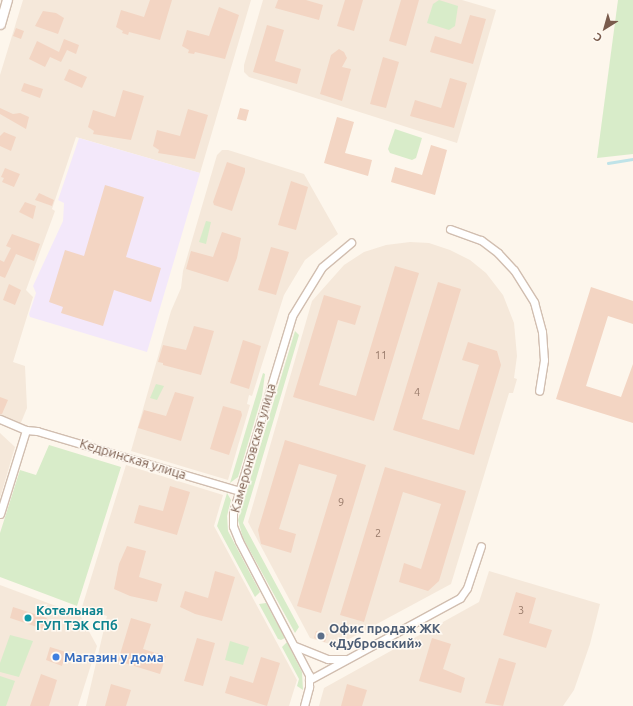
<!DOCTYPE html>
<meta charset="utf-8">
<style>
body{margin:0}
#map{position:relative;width:633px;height:706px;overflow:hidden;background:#fdf6ec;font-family:Ubuntu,sans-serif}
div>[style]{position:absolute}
.residential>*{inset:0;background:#f5e8da}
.education>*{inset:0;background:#f3e8fa}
.green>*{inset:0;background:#d8ecc9}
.stream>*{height:2.5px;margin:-1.25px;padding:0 1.25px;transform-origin:1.25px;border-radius:1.25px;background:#bfe3e8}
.building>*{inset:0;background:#f3d5c3}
.roads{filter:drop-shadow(1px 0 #d1beb0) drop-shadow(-1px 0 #d1beb0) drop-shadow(0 1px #d1beb0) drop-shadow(0 -1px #d1beb0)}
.minor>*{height:7px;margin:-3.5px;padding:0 3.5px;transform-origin:3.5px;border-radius:3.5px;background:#fff}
.tertiary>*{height:9px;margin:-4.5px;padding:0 4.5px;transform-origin:4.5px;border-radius:4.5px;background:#fff}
.dots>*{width:11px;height:11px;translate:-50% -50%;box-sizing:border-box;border:2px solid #fffaf3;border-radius:50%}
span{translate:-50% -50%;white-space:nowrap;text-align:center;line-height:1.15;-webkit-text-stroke:3px #fffaf3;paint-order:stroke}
.number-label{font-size:11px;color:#987a6a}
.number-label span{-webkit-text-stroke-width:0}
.street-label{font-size:13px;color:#7a5c4d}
.culture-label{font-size:13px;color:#0d838f;font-weight:700}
.left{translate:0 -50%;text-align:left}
.service-label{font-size:13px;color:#4e5e75;font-weight:700}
.shop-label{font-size:13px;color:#366cbe;font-weight:700}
.north{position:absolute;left:585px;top:8px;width:40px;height:40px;-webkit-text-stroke:3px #fffaf3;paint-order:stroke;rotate:217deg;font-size:11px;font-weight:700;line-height:16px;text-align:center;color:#7a5c4d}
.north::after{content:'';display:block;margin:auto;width:14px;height:18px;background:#7a5c4d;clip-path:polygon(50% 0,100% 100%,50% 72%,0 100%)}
</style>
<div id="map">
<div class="residential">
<div style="clip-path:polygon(23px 0,251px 0,200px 173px,76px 137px,52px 209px,55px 211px,26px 290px,33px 297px,13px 362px,25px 366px,27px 408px,20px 425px,0 415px,0 75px)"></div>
<div style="clip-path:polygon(263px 0,462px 0,496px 10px,457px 143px,249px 77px,244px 72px,244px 65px)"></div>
<div style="clip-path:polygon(222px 150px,228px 150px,304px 174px,338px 234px,305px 260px,284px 295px,252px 396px,249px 395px,247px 404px,250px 405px,228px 480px,131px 451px,171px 311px,181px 288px,183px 271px,217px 155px)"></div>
<div style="clip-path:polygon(410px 242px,429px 243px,450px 250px,470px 260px,486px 273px,503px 295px,514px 323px,517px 356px,514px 378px,517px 379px,513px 393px,509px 393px,451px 584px,336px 646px,310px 638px,248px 522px,312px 301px,344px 265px,364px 252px,386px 245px)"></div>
<div style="clip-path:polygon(0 433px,15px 447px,0 498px)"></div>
<div style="clip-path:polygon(126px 465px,223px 495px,214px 526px,297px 680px,289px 706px,86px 706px,107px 616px,82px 607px)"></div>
<div style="clip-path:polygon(489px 571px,600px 604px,590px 644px,574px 690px,563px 706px,319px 706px,324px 688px,479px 602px)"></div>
<div style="clip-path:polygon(0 585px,80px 615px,97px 646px,78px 706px,0 706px)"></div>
</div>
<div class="education">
<div style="clip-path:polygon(79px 138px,200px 173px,147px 352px,30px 317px,29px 314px,36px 293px,33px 286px,63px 221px,64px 203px,58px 200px)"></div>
</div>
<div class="green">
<div style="clip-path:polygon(439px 0,458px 6px,455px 26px,449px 30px,427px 23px,433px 4px)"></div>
<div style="clip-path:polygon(618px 0,633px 0,633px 154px,597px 158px)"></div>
<div style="clip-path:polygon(395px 129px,422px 138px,416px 158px,412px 160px,390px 153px,388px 149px)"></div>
<div style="clip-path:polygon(206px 221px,211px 222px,206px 244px,199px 242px)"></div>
<div style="clip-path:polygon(295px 331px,299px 335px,243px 523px,299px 627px,295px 633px,243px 538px,238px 520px)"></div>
<div style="clip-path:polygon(263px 373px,265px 374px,262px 396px,238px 477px,230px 483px)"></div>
<div style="clip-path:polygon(156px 384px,164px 386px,157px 400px,150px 398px)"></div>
<div style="clip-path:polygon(49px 445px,121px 467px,77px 606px,0 577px,0 533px,20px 470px,36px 475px)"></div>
<div style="clip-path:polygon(227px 493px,231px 500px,227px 516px,228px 531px,260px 592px,255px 597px,217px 526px)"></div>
<div style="clip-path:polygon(266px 603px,285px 638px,281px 640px,278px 639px,259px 604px)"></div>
<div style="clip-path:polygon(10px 635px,33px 641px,19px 677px,0 672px,0 663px)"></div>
<div style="clip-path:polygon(230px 641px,249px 647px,243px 665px,225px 660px)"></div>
<div style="clip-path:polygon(287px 642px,302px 672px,303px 690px,297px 686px,299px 679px,282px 647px)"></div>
<div style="clip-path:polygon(0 676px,15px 681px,6px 706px,0 706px)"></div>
</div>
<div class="stream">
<div style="left:608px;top:163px;width:25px;rotate:-9deg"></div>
</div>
<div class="building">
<div style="clip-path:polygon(150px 0,172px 0,160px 40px,129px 32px,128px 35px,122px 33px,123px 31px,116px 27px,121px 10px,144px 17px)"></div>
<div style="clip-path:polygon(278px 0,306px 0,323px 5px,319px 20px,275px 8px)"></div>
<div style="clip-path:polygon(345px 0,363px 0,354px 31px,337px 26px)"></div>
<div style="clip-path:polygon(401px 0,419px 0,406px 46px,389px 41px)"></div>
<div style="clip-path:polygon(219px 7px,239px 15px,225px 59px,195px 52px,194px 54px,188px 53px,189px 50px,182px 46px,187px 30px,209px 36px)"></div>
<div style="clip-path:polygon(43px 11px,56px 13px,64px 18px,58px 34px,35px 26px)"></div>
<div style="clip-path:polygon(470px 15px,486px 19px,473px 64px,430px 52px,435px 36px,461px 44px)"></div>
<div style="clip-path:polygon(267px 25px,284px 30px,275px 61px,301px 69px,297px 84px,253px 72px)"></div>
<div style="clip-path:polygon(16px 28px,24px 31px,21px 39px,13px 36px)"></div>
<div style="clip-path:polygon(64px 39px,79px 45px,76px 54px,67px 50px,61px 62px,50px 57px,45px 67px,29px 59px,37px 41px,59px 52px)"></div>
<div style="clip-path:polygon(339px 49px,344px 52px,347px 58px,342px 67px,351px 69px,342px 101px,320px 94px,331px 55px)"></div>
<div style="clip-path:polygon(383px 57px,399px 62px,386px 108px,370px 104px)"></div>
<div style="clip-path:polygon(69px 69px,87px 77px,82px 88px,64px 80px)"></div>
<div style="clip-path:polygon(450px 78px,467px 83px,454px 128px,410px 116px,415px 100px,441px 108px)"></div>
<div style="clip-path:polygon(24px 83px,43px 89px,40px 98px,21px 91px)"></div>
<div style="clip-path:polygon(123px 90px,144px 96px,131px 140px,93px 134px,94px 131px,88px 127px,93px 110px,115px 117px)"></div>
<div style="clip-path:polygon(0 108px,13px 114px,20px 113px,29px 117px,26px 129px,0 114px)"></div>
<div style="clip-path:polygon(240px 108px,249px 110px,246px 121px,237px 119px)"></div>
<div style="clip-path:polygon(188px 109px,208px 115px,195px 159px,158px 153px,159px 150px,153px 146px,157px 130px,180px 136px)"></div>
<div style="clip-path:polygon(337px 117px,354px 122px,345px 153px,372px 160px,368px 176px,324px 163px)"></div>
<div style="clip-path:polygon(4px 132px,16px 137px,11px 151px,0 146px,0 136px)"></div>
<div style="clip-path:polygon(431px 145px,447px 150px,435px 195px,391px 182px,395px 167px,422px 175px)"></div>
<div style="clip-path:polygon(227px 162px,245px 168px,245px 172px,232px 211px,214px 205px,213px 202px)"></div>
<div style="clip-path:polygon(5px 168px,20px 174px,14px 187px,2px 182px,4px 178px,1px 177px)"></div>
<div style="clip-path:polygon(291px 181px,308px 187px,296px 230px,278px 225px)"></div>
<div style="clip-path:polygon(105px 185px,144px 197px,126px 257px,161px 268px,151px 302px,114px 290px,103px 326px,61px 313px,63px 307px,49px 302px,65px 250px,84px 256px)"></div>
<div style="clip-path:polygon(39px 193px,54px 200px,52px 206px,35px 200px)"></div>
<div style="clip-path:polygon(25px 202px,36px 206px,33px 219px,19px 212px)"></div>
<div style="clip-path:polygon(222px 232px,241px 238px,237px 258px,228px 282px,186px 269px,191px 251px,213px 257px)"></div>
<div style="clip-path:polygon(12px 234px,40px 244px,34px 261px,16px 254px,5px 278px,0 276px,0 260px,4px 262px,11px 248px,6px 246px)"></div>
<div style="clip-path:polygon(271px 247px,289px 252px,276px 295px,258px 290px)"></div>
<div style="clip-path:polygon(395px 266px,419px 273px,374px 421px,293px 397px,324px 295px,361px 306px,355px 325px,338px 320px,319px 385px,356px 396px)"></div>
<div style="clip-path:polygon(438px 282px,461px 289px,422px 419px,459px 430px,479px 365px,462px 360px,468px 342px,497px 351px,501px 365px,474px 455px,393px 430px)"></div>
<div style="clip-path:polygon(9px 284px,21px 290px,15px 305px,3px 300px)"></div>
<div style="clip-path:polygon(591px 287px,633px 301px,633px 324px,608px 316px,586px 386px,621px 397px,633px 364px,633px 423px,556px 399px)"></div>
<div style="clip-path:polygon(194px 326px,214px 331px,201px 375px,163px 365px,163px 363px,158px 362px,163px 345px,186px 350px)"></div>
<div style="clip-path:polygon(243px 340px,261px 346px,249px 389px,230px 383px)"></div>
<div style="clip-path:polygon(175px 392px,194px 397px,181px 441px,138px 428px,144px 410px,166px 416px)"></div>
<div style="clip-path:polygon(0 397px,8px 400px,2px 414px,0 414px)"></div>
<div style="clip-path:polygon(223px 406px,241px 411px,242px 415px,229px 455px,210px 449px)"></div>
<div style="clip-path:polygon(285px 440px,366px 465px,321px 613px,297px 606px,337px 475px,299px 464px,279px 529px,296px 534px,291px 553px,261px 544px,258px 530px)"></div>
<div style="clip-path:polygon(385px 467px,466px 491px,439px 581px,428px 591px,399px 582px,404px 563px,421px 569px,441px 504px,403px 492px,364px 622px,340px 615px)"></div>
<div style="clip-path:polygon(170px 486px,190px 492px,177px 535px,134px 523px,139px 505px,163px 511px)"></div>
<div style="clip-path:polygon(127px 546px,146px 551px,139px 577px,162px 584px,157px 602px,130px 596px,114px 589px,119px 564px)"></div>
<div style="clip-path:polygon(215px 571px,235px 577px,222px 621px,195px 614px,180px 607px,185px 591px,208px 598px)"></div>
<div style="clip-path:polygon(516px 592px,536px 598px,529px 623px,552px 630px,546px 648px,503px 635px)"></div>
<div style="clip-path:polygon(13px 607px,47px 618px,43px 629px,10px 618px)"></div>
<div style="clip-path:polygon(131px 618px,151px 624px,143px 649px,166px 656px,160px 674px,118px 661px)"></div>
<div style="clip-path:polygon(316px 631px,328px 634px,325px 642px,314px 638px)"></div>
<div style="clip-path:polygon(197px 638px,215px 643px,203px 686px,184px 681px)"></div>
<div style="clip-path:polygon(432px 638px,451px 644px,443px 669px,465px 678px,461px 693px,419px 681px)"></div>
<div style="clip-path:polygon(50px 647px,66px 652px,62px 666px,46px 660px)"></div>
<div style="clip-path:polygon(261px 657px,280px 663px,267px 706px,225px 693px,230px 676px,253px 683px)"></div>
<div style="clip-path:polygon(499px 658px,516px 663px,503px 706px,485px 703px)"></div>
<div style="clip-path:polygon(41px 674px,57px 680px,49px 706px,30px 706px)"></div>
<div style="clip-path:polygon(111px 684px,131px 690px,126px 706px,105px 706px)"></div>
<div style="clip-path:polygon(347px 684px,367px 690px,362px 706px,341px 706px)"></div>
</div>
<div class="roads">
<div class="minor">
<div style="left:450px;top:229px;width:33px;rotate:20deg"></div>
<div style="left:481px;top:240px;width:21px;rotate:37deg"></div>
<div style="left:498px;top:253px;width:23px;rotate:47deg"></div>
<div style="left:514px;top:270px;width:38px;rotate:58deg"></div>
<div style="left:534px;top:302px;width:31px;rotate:75deg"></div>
<div style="left:542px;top:332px;width:28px;rotate:86deg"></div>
<div style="left:544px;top:360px;width:31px;rotate:99deg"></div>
<div style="left:0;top:419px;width:28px;rotate:23deg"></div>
<div style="left:26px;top:430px;width:11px;rotate:5deg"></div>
<div style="left:37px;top:431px;width:211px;rotate:16.5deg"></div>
<div style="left:0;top:514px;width:88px;rotate:-72.8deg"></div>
<div style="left:295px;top:646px;width:35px;rotate:22deg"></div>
<div style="left:328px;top:659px;width:17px"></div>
<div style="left:309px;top:680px;width:172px;rotate:-28.5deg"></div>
<div style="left:460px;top:598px;width:12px;rotate:-55deg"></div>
<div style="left:467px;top:588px;width:44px;rotate:-71.6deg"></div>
<div style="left:304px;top:706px;width:20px;rotate:-75deg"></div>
<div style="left:309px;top:687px;width:12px;rotate:-90deg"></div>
<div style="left:309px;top:675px;width:151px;rotate:-117.6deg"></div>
<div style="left:239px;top:541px;width:16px;rotate:-112deg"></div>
<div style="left:233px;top:526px;width:14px;rotate:-90deg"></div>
<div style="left:233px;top:512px;width:205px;rotate:-73.2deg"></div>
<div style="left:292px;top:316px;width:57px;rotate:-58.5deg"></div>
<div style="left:322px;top:267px;width:38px;rotate:-40deg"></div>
</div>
<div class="tertiary">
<div style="left:0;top:24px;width:25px;rotate:-74deg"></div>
</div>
</div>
<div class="dots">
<div style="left:28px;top:618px;background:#0f9aa8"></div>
<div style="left:321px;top:636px;background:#5c6f8a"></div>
<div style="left:56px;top:657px;background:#3f7fe0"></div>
</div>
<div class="number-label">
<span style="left:381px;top:355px">11</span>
<span style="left:417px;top:392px">4</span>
<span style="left:341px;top:502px">9</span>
<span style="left:378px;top:533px">2</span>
<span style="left:521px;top:610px">3</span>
</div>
<div class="street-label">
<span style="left:253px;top:448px;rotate:-74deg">Камероновская улица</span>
<span style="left:133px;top:459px;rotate:17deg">Кедринская улица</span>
</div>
<div class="culture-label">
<span class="left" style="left:36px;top:618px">Котельная<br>ГУП ТЭК СПб</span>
</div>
<div class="service-label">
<span class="left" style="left:329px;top:636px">Офис продаж ЖК<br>«Дубровский»</span>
</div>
<div class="shop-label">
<span class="left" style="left:64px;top:657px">Магазин у дома</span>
</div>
<div class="north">С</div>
</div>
